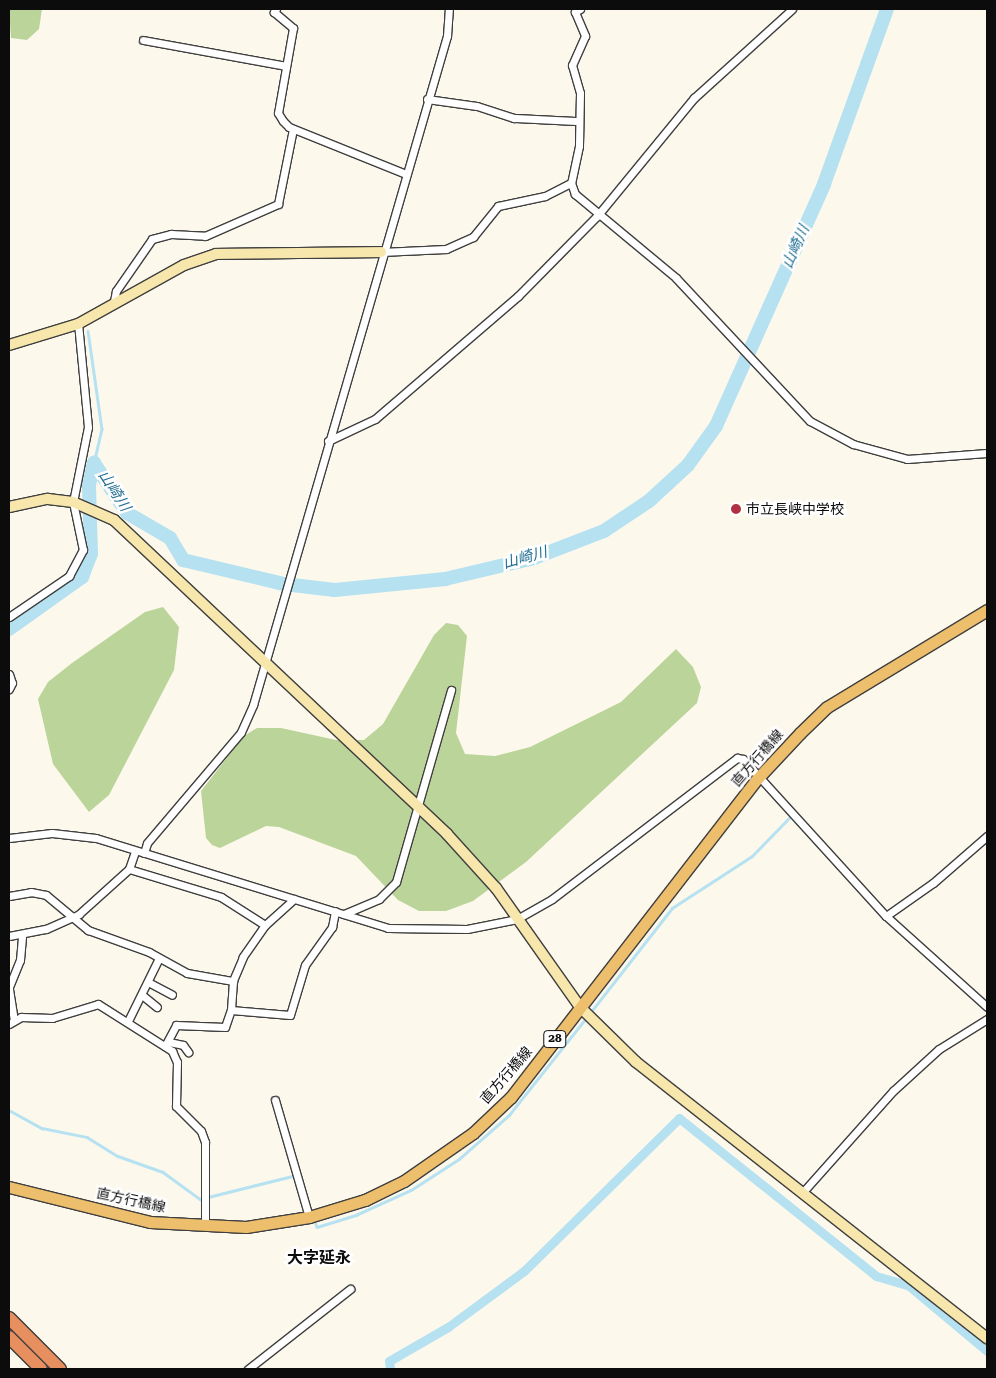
<!DOCTYPE html>
<meta charset="utf-8">
<style>
body{margin:0}
#map{position:relative;width:996px;height:1378px;overflow:hidden;background:#fdf8ec;font-family:"Roboto Serif","Noto Sans JP",serif}
div>[style]{position:absolute}
.forest>*{inset:0;background:#bbd49a}
.stream>*{height:2.5px;margin:-1.25px;padding:0 1.25px;transform-origin:1.25px;border-radius:1.25px;background:#b5e1f1}
.canal>*{height:9px;margin:-4.5px;padding:0 4.5px;transform-origin:4.5px;border-radius:4.5px;background:#b5e1f1}
.river>*{height:14px;margin:-7px;padding:0 7px;transform-origin:7px;border-radius:7px;background:#b5e1f1}
.roads{filter:drop-shadow(1px 0 #3f3f3f) drop-shadow(-1px 0 #3f3f3f) drop-shadow(0 1px #3f3f3f) drop-shadow(0 -1px #3f3f3f)}
.street>*{height:7px;margin:-3.5px;padding:0 3.5px;transform-origin:3.5px;border-radius:3.5px;background:#fff}
.secondary>*{height:10px;margin:-5px;padding:0 5px;transform-origin:5px;border-radius:5px;background:#f8e7ad}
.primary>*{height:11px;margin:-5.5px;padding:0 5.5px;transform-origin:5.5px;border-radius:5.5px;background:#edbf6d}
.highway>*{height:12px;margin:-6px;padding:0 6px;transform-origin:6px;border-radius:6px;background:#e88f60}
.dots>*{width:14px;height:14px;translate:-50% -50%;box-sizing:border-box;border:2px solid #fff;border-radius:50%}
span{translate:-50% -50%;white-space:nowrap;text-align:center;line-height:1.15;-webkit-text-stroke:5px #fff;paint-order:stroke}
.shield-label span{padding:1px 4px;background:#fff;border:1px solid;border-radius:4px;-webkit-text-stroke-width:0}
.shield-label{font-size:12px;color:#0c0c0c;font-weight:700}
.poi-label{font-size:14px;color:#0c0c0c}
.left{translate:0 -50%;text-align:left}
.street-label{font-size:14px;color:#0c0c0c}
.water-label{font-size:15px;color:#206e93;font-style:italic}
.quarter-label{font-size:16px;color:#0c0c0c;font-weight:700}
.frame{position:absolute;inset:0;border:10px solid #0c0c0c;pointer-events:none}
</style>
<div id="map">
<div class="forest">
<div style="clip-path:polygon(9px 9px,42px 9px,39px 29px,27px 40px,11px 38px)"></div>
<div style="clip-path:polygon(163px 607px,179px 627px,174px 670px,109px 795px,89px 812px,53px 764px,38px 699px,48px 682px,72px 663px,145px 612px)"></div>
<div style="clip-path:polygon(446px 623px,458px 625px,467px 636px,456px 733px,465px 754px,495px 756px,530px 747px,621px 702px,676px 649px,693px 667px,701px 687px,697px 703px,526px 862px,473px 901px,446px 911px,419px 911px,398px 900px,356px 856px,279px 827px,266px 826px,220px 848px,212px 845px,206px 838px,201px 791px,244px 736px,257px 728px,281px 728px,336px 740px,364px 740px,383px 724px,434px 635px)"></div>
</div>
<div class="stream">
<div style="left:88px;top:331px;width:99px;rotate:81.9deg"></div>
<div style="left:102px;top:429px;width:35px;rotate:103deg"></div>
<div style="left:590px;top:1013px;width:133px;rotate:-52deg"></div>
<div style="left:672px;top:908px;width:95px;rotate:-33deg"></div>
<div style="left:752px;top:856px;width:57px;rotate:-45.7deg"></div>
<div style="left:9px;top:1110px;width:38px;rotate:29deg"></div>
<div style="left:42px;top:1128px;width:46px;rotate:11.3deg"></div>
<div style="left:87px;top:1137px;width:36px;rotate:32deg"></div>
<div style="left:118px;top:1156px;width:48px;rotate:19.6deg"></div>
<div style="left:163px;top:1172px;width:46px;rotate:36.1deg"></div>
<div style="left:200px;top:1199px;width:99px;rotate:-14deg"></div>
<div style="left:314px;top:1218px;width:9px;rotate:72deg"></div>
<div style="left:317px;top:1227px;width:41px;rotate:-17.1deg"></div>
<div style="left:356px;top:1215px;width:60px;rotate:-24.4deg"></div>
<div style="left:411px;top:1190px;width:57px;rotate:-32.9deg"></div>
<div style="left:459px;top:1159px;width:67px;rotate:-41.3deg"></div>
<div style="left:509px;top:1115px;width:125px;rotate:-51.5deg"></div>
</div>
<div class="canal">
<div style="left:390px;top:1369px;width:8px;rotate:-97deg"></div>
<div style="left:389px;top:1361px;width:68px;rotate:-30deg"></div>
<div style="left:448px;top:1327px;width:94px;rotate:-36.4deg"></div>
<div style="left:524px;top:1271px;width:218px;rotate:-44.6deg"></div>
<div style="left:679px;top:1118px;width:253px;rotate:38.7deg"></div>
<div style="left:876px;top:1276px;width:33px;rotate:16deg"></div>
<div style="left:908px;top:1285px;width:103px;rotate:39.9deg"></div>
</div>
<div class="river">
<div style="left:9px;top:629px;width:90px;rotate:-35.5deg"></div>
<div style="left:82px;top:577px;width:25px;rotate:-69deg"></div>
<div style="left:91px;top:554px;width:69px;rotate:-91.7deg"></div>
<div style="left:89px;top:485px;width:23px;rotate:-77deg"></div>
<div style="left:94px;top:463px;width:60px;rotate:56.6deg"></div>
<div style="left:127px;top:513px;width:50px;rotate:30.2deg"></div>
<div style="left:170px;top:538px;width:26px;rotate:59deg"></div>
<div style="left:183px;top:560px;width:104px;rotate:13.4deg"></div>
<div style="left:284px;top:584px;width:51px;rotate:6.7deg"></div>
<div style="left:335px;top:590px;width:111px;rotate:-5.7deg"></div>
<div style="left:445px;top:579px;width:91px;rotate:-13.3deg"></div>
<div style="left:534px;top:558px;width:75px;rotate:-21.1deg"></div>
<div style="left:604px;top:531px;width:54px;rotate:-33.7deg"></div>
<div style="left:649px;top:501px;width:53px;rotate:-42.7deg"></div>
<div style="left:688px;top:465px;width:48px;rotate:-54.3deg"></div>
<div style="left:716px;top:426px;width:265px;rotate:-65.9deg"></div>
<div style="left:824px;top:184px;width:186px;rotate:-70.2deg"></div>
</div>
<div class="roads">
<div class="street">
<div style="left:276px;top:9px;width:4px;rotate:124deg"></div>
<div style="left:274px;top:12px;width:25px;rotate:40deg"></div>
<div style="left:293px;top:28px;width:86px;rotate:100deg"></div>
<div style="left:278px;top:113px;width:9px;rotate:58deg"></div>
<div style="left:283px;top:121px;width:8px;rotate:45deg"></div>
<div style="left:289px;top:127px;width:126px;rotate:21.9deg"></div>
<div style="left:580px;top:9px;width:6px;rotate:149deg"></div>
<div style="left:575px;top:12px;width:26px;rotate:67deg"></div>
<div style="left:585px;top:36px;width:32px;rotate:114deg"></div>
<div style="left:572px;top:65px;width:29px;rotate:74deg"></div>
<div style="left:580px;top:93px;width:53px;rotate:91.1deg"></div>
<div style="left:579px;top:146px;width:38px;rotate:102deg"></div>
<div style="left:571px;top:183px;width:12px;rotate:70deg"></div>
<div style="left:575px;top:194px;width:131px;rotate:39.7deg"></div>
<div style="left:676px;top:278px;width:196px;rotate:46.9deg"></div>
<div style="left:810px;top:421px;width:49px;rotate:28.1deg"></div>
<div style="left:853px;top:444px;width:56px;rotate:15.5deg"></div>
<div style="left:907px;top:459px;width:80px;rotate:-4.3deg"></div>
<div style="left:143px;top:40px;width:145px;rotate:10.3deg"></div>
<div style="left:427px;top:99px;width:50px;rotate:8deg"></div>
<div style="left:477px;top:106px;width:39px;rotate:18deg"></div>
<div style="left:514px;top:118px;width:63px;rotate:2.7deg"></div>
<div style="left:381px;top:252px;width:65px;rotate:-2.6deg"></div>
<div style="left:446px;top:249px;width:30px;rotate:-24deg"></div>
<div style="left:473px;top:237px;width:40px;rotate:-51deg"></div>
<div style="left:498px;top:206px;width:48px;rotate:-12deg"></div>
<div style="left:545px;top:196px;width:29px;rotate:-27deg"></div>
<div style="left:114px;top:301px;width:10px;rotate:-79deg"></div>
<div style="left:116px;top:291px;width:63px;rotate:-55.3deg"></div>
<div style="left:152px;top:239px;width:20px;rotate:-15deg"></div>
<div style="left:171px;top:234px;width:34px;rotate:3deg"></div>
<div style="left:205px;top:236px;width:80px;rotate:-23.7deg"></div>
<div style="left:278px;top:204px;width:76px;rotate:-78.7deg"></div>
<div style="left:328px;top:441px;width:52px;rotate:-25.1deg"></div>
<div style="left:375px;top:419px;width:189px;rotate:-40.7deg"></div>
<div style="left:518px;top:296px;width:112px;rotate:-45.4deg"></div>
<div style="left:597px;top:216px;width:153px;rotate:-50.6deg"></div>
<div style="left:694px;top:98px;width:132px;rotate:-42.2deg"></div>
<div style="left:9px;top:617px;width:73px;rotate:-34.3deg"></div>
<div style="left:69px;top:576px;width:30px;rotate:-62deg"></div>
<div style="left:83px;top:550px;width:49px;rotate:-101.8deg"></div>
<div style="left:73px;top:502px;width:76px;rotate:-78.7deg"></div>
<div style="left:88px;top:427px;width:103px;rotate:-95.5deg"></div>
<div style="left:9px;top:674px;width:9px;rotate:72deg"></div>
<div style="left:12px;top:683px;width:7px;rotate:117deg"></div>
<div style="left:9px;top:838px;width:43px;rotate:-6.6deg"></div>
<div style="left:52px;top:833px;width:44px;rotate:6.5deg"></div>
<div style="left:96px;top:838px;width:306px;rotate:17.1deg"></div>
<div style="left:388px;top:928px;width:79px;rotate:0.7deg"></div>
<div style="left:467px;top:929px;width:51px;rotate:-11.3deg"></div>
<div style="left:517px;top:919px;width:40px;rotate:-29.7deg"></div>
<div style="left:552px;top:899px;width:233px;rotate:-37.3deg"></div>
<div style="left:737px;top:758px;width:6px;rotate:9deg"></div>
<div style="left:743px;top:759px;width:212px;rotate:47.7deg"></div>
<div style="left:886px;top:916px;width:136px;rotate:42deg"></div>
<div style="left:144px;top:853px;width:10px;rotate:-73deg"></div>
<div style="left:147px;top:843px;width:145px;rotate:-49.7deg"></div>
<div style="left:241px;top:732px;width:30px;rotate:-66deg"></div>
<div style="left:253px;top:705px;width:697px;rotate:-73.83deg"></div>
<div style="left:447px;top:36px;width:27px;rotate:-86deg"></div>
<div style="left:129px;top:869px;width:96px;rotate:16.9deg"></div>
<div style="left:221px;top:897px;width:52px;rotate:32.5deg"></div>
<div style="left:9px;top:896px;width:22px;rotate:-10deg"></div>
<div style="left:31px;top:892px;width:15px;rotate:11deg"></div>
<div style="left:46px;top:895px;width:55px;rotate:39.8deg"></div>
<div style="left:88px;top:930px;width:65px;rotate:19.8deg"></div>
<div style="left:149px;top:952px;width:43px;rotate:28.9deg"></div>
<div style="left:187px;top:973px;width:47px;rotate:9.9deg"></div>
<div style="left:294px;top:899px;width:39px;rotate:138deg"></div>
<div style="left:265px;top:925px;width:39px;rotate:125deg"></div>
<div style="left:243px;top:957px;width:26px;rotate:113deg"></div>
<div style="left:233px;top:981px;width:29px;rotate:94deg"></div>
<div style="left:231px;top:1010px;width:59px;rotate:4.8deg"></div>
<div style="left:290px;top:1015px;width:52px;rotate:-73.3deg"></div>
<div style="left:305px;top:965px;width:47px;rotate:-54.6deg"></div>
<div style="left:332px;top:927px;width:16px;rotate:-79deg"></div>
<div style="left:344px;top:914px;width:38px;rotate:-23deg"></div>
<div style="left:379px;top:899px;width:24px;rotate:-45deg"></div>
<div style="left:396px;top:882px;width:200px;rotate:-74deg"></div>
<div style="left:886px;top:916px;width:57px;rotate:-35.1deg"></div>
<div style="left:933px;top:883px;width:72px;rotate:-41deg"></div>
<div style="left:9px;top:936px;width:38px;rotate:-11deg"></div>
<div style="left:46px;top:929px;width:36px;rotate:-24deg"></div>
<div style="left:79px;top:914px;width:67px;rotate:-42deg"></div>
<div style="left:129px;top:869px;width:18px;rotate:-71deg"></div>
<div style="left:148px;top:982px;width:27px;rotate:28deg"></div>
<div style="left:9px;top:987px;width:29px;rotate:-68deg"></div>
<div style="left:20px;top:960px;width:25px;rotate:-85deg"></div>
<div style="left:9px;top:989px;width:31px;rotate:81deg"></div>
<div style="left:142px;top:995px;width:19px;rotate:39deg"></div>
<div style="left:128px;top:1021px;width:68px;rotate:-63.8deg"></div>
<div style="left:9px;top:1024px;width:14px;rotate:-30deg"></div>
<div style="left:21px;top:1017px;width:31px;rotate:2deg"></div>
<div style="left:52px;top:1018px;width:48px;rotate:-16.9deg"></div>
<div style="left:98px;top:1004px;width:88px;rotate:32.4deg"></div>
<div style="left:172px;top:1051px;width:12px;rotate:66deg"></div>
<div style="left:177px;top:1062px;width:44px;rotate:91.3deg"></div>
<div style="left:176px;top:1106px;width:35px;rotate:45deg"></div>
<div style="left:201px;top:1131px;width:12px;rotate:70deg"></div>
<div style="left:205px;top:1142px;width:84px;rotate:90deg"></div>
<div style="left:169px;top:1042px;width:14px;rotate:12deg"></div>
<div style="left:183px;top:1045px;width:9px;rotate:54deg"></div>
<div style="left:165px;top:1046px;width:24px;rotate:-62deg"></div>
<div style="left:176px;top:1025px;width:49px;rotate:2.3deg"></div>
<div style="left:225px;top:1027px;width:18px;rotate:-71deg"></div>
<div style="left:275px;top:1100px;width:122px;rotate:73.8deg"></div>
<div style="left:802px;top:1193px;width:137px;rotate:-48.3deg"></div>
<div style="left:893px;top:1091px;width:62px;rotate:-42.4deg"></div>
<div style="left:939px;top:1049px;width:57px;rotate:-32deg"></div>
<div style="left:248px;top:1369px;width:130px;rotate:-38.1deg"></div>
</div>
<div class="secondary">
<div style="left:9px;top:345px;width:72px;rotate:-16.9deg"></div>
<div style="left:78px;top:324px;width:121px;rotate:-29.1deg"></div>
<div style="left:184px;top:265px;width:34px;rotate:-19deg"></div>
<div style="left:216px;top:254px;width:165px;rotate:-0.7deg"></div>
<div style="left:9px;top:507px;width:40px;rotate:-12deg"></div>
<div style="left:48px;top:499px;width:25px;rotate:7deg"></div>
<div style="left:73px;top:502px;width:45px;rotate:23.7deg"></div>
<div style="left:114px;top:520px;width:458px;rotate:43.3deg"></div>
<div style="left:447px;top:834px;width:73px;rotate:47.8deg"></div>
<div style="left:496px;top:888px;width:146px;rotate:54.8deg"></div>
<div style="left:580px;top:1007px;width:78px;rotate:44.5deg"></div>
<div style="left:636px;top:1062px;width:447px;rotate:38.2deg"></div>
</div>
<div class="primary">
<div style="left:9px;top:1187px;width:145px;rotate:13.9deg"></div>
<div style="left:150px;top:1222px;width:96px;rotate:3deg"></div>
<div style="left:246px;top:1227px;width:64px;rotate:-9deg"></div>
<div style="left:309px;top:1217px;width:59px;rotate:-16.9deg"></div>
<div style="left:365px;top:1200px;width:43px;rotate:-26deg"></div>
<div style="left:404px;top:1181px;width:84px;rotate:-34.8deg"></div>
<div style="left:473px;top:1133px;width:52px;rotate:-43.5deg"></div>
<div style="left:511px;top:1097px;width:402px;rotate:-52.3deg"></div>
<div style="left:757px;top:779px;width:63px;rotate:-46.9deg"></div>
<div style="left:800px;top:733px;width:37px;rotate:-44deg"></div>
<div style="left:827px;top:707px;width:187px;rotate:-31.2deg"></div>
</div>
<div class="highway">
<div style="left:9px;top:1318px;width:72px;rotate:45deg"></div>
<div style="left:9px;top:1337px;width:45px;rotate:45deg"></div>
</div>
</div>
<div class="dots">
<div style="left:736px;top:509px;background:#b03044"></div>
</div>
<div class="shield-label">
<span style="left:555px;top:1039px">28</span>
</div>
<div class="poi-label">
<span class="left" style="left:746px;top:509px">市立長峡中学校</span>
</div>
<div class="street-label">
<span style="left:757px;top:758px;rotate:-49deg">直方行橋線</span>
<span style="left:506px;top:1075px;rotate:-49deg">直方行橋線</span>
<span style="left:131px;top:1200px;rotate:12deg">直方行橋線</span>
</div>
<div class="water-label">
<span style="left:796px;top:247px;rotate:-66deg">山崎川</span>
<span style="left:114px;top:491px;rotate:57deg">山崎川</span>
<span style="left:525px;top:558px;rotate:-16deg">山崎川</span>
</div>
<div class="quarter-label">
<span style="left:319px;top:1258px">大字延永</span>
</div>
<div class="frame"></div>
</div>
